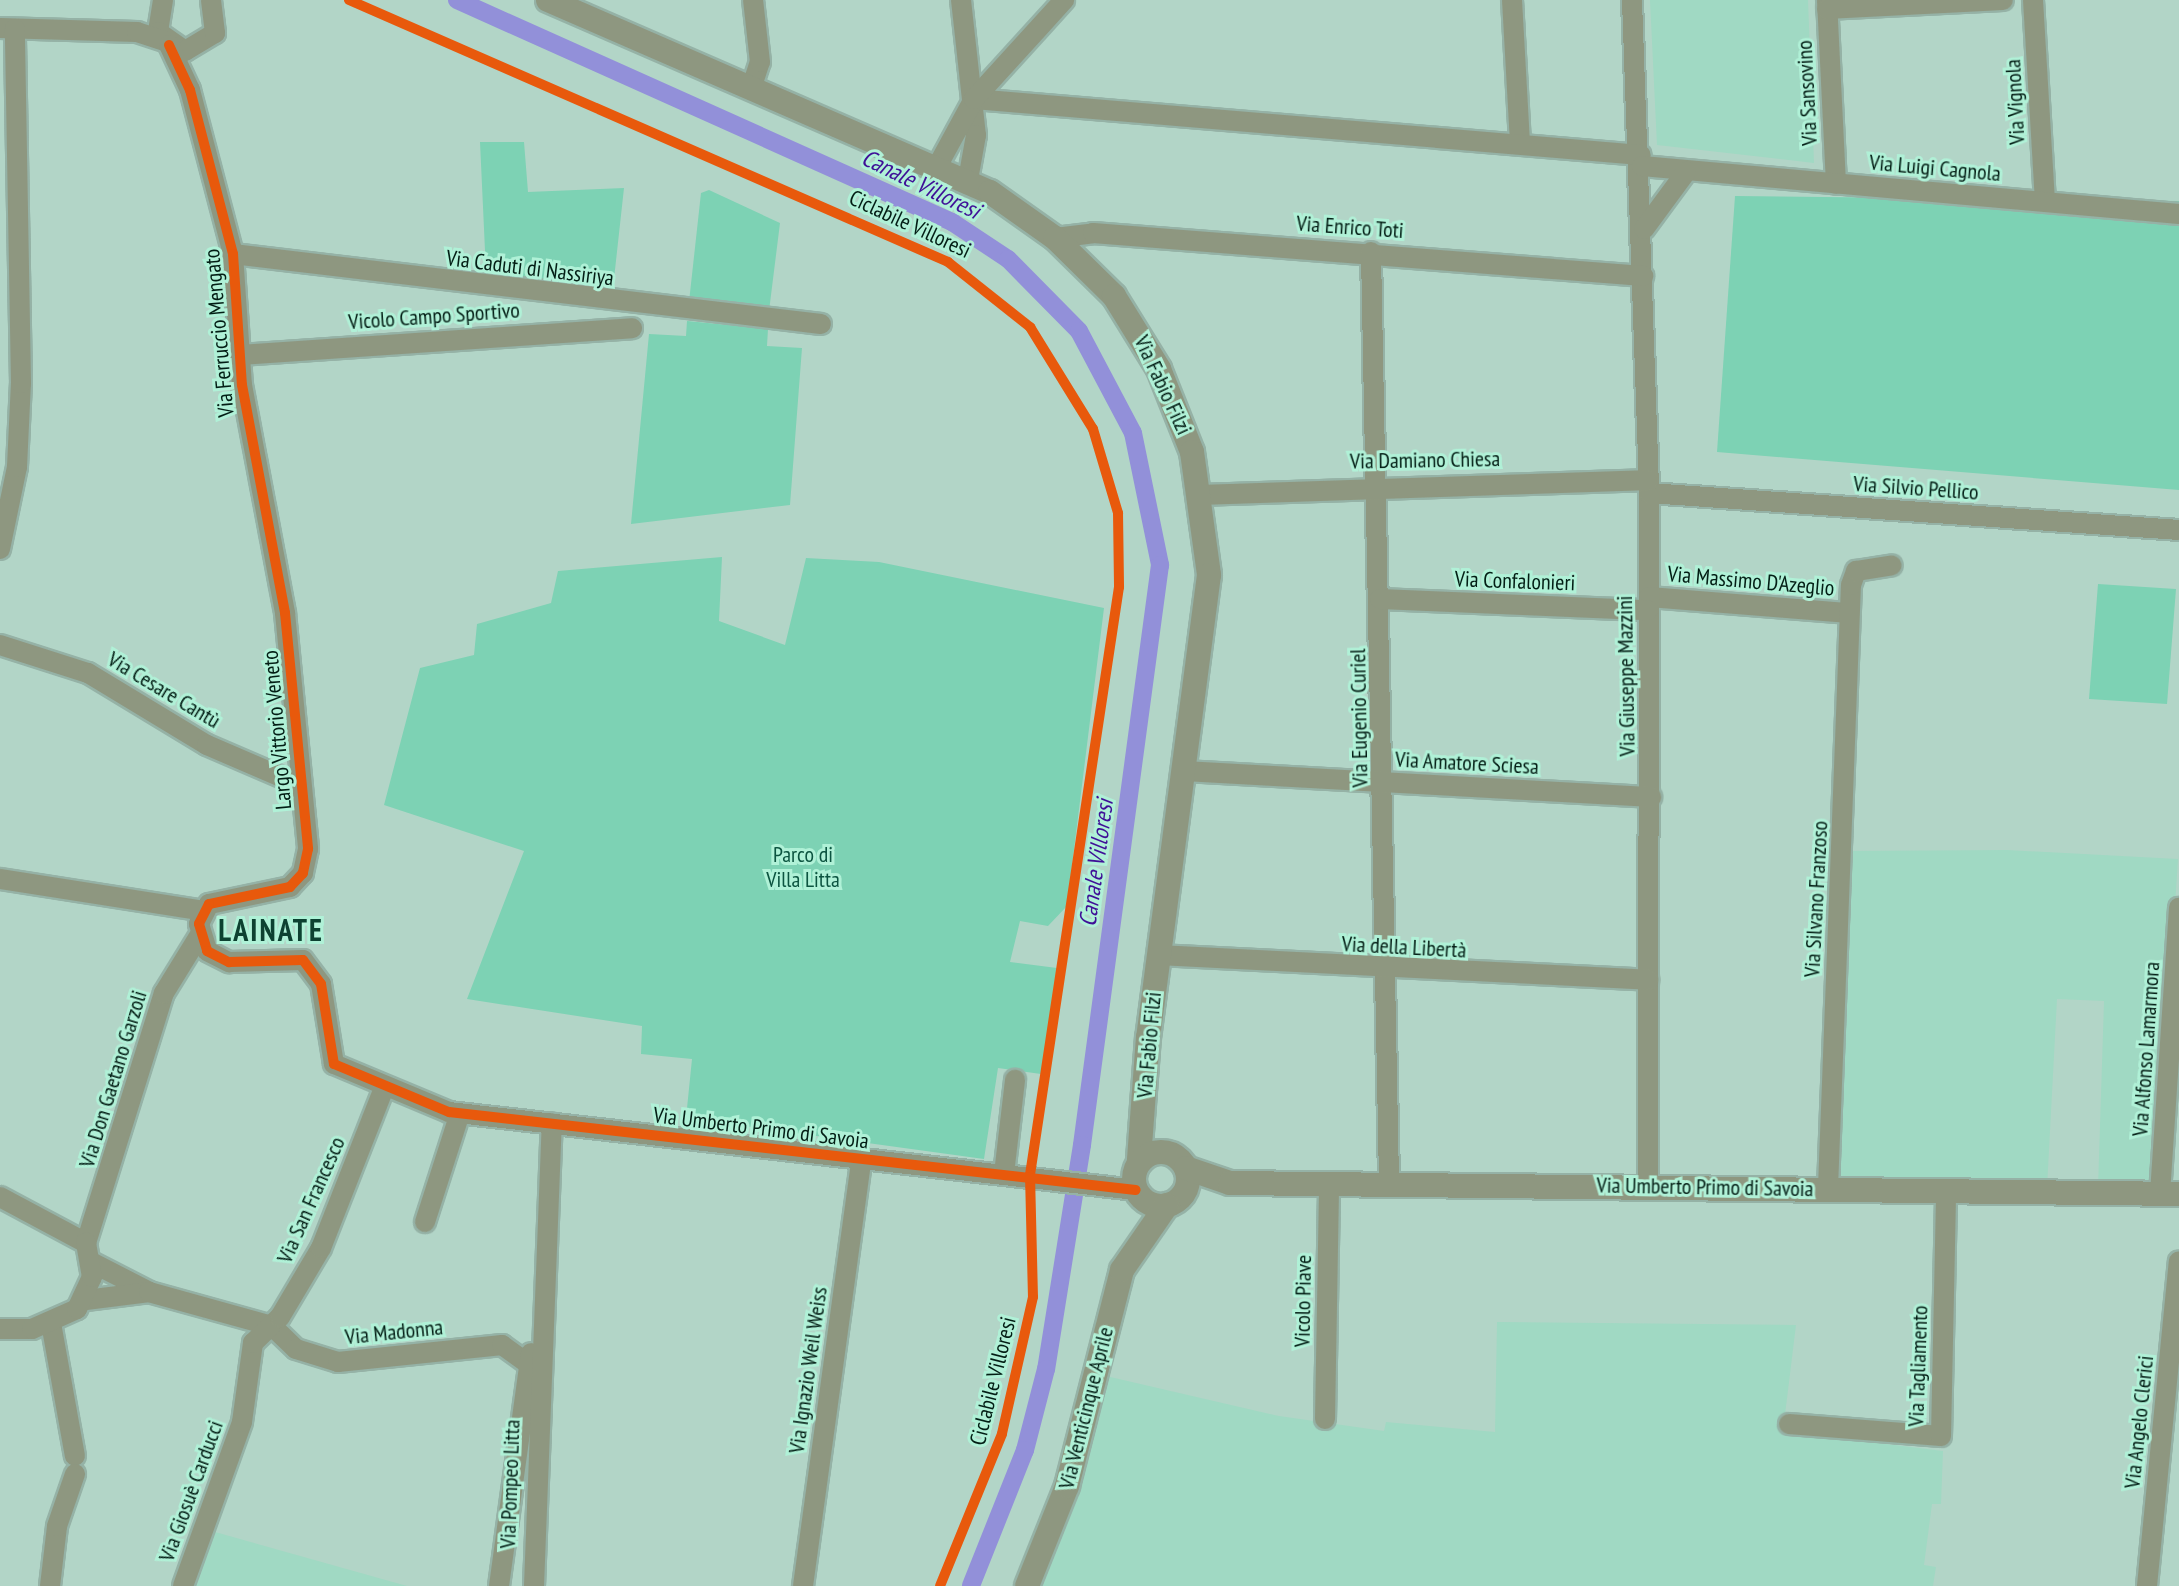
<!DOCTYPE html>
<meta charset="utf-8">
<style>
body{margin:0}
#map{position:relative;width:2179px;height:1586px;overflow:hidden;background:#b2d5c7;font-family:"PT Sans Narrow",sans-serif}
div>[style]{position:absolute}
.built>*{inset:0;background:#a0d9c3}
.green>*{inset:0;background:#7dd2b4}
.canal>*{height:18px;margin:-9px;padding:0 9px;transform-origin:9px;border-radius:9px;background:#9290d9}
.roads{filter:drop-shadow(2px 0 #95b2a6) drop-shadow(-2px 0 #95b2a6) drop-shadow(0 2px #95b2a6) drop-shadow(0 -2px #95b2a6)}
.minor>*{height:20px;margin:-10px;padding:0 10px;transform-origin:10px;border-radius:10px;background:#8e9780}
.tertiary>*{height:24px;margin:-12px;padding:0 12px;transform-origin:12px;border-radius:12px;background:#8e9780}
.tertiary>.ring{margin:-12px;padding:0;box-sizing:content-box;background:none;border:24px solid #8e9780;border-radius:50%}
.cycleway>*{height:10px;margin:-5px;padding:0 5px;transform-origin:5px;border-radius:5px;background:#e8590c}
span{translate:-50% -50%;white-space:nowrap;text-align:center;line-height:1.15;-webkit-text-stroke:6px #b0f1d7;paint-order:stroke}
.street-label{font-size:22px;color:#031e15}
.park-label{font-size:22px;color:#0c5440}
.water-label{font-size:24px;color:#3f1097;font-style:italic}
.district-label{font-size:30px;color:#0d4131;font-weight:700;letter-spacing:2px}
</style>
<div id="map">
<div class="built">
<div style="clip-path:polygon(1650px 0,1808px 0,1814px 163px,1657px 145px)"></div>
<div style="clip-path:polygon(2007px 850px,2178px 859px,2157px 1189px,2098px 1188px,2104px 1001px,2057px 999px,2047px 1188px,1830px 1186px,1844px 851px)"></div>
<div style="clip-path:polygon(1497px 1322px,1796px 1325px,1783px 1431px,1943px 1451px,1941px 1504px,1932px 1504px,1924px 1565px,1936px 1567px,1933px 1586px,1037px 1586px,1106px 1376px,1279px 1416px,1384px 1431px,1386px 1422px,1495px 1432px)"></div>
<div style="clip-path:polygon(208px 1530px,407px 1586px,188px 1586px)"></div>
</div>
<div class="green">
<div style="clip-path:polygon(480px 142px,524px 142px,528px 192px,624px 188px,613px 288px,486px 272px)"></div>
<div style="clip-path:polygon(709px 190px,780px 223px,769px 311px,689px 302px,701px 193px)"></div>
<div style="clip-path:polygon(1735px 196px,2179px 201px,2179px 490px,1717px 452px)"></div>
<div style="clip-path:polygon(687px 321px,768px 329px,767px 346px,802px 348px,790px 505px,631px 524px,649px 334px,686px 336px)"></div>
<div style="clip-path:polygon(722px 557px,719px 621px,785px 645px,806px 558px,879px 562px,1104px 608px,1067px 906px,1048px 926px,1020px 921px,1010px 962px,1057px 968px,1041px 1074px,998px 1068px,984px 1159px,686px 1118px,692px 1059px,641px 1054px,642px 1026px,467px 999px,524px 851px,384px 805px,420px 668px,474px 655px,477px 624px,551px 603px,558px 571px)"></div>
<div style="clip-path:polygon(2098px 584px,2176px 589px,2167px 704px,2089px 699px)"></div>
</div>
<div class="canal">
<div style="left:457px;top:0;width:543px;rotate:24.16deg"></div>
<div style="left:952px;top:222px;width:67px;rotate:33.5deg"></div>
<div style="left:1008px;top:259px;width:101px;rotate:45.4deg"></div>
<div style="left:1079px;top:331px;width:115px;rotate:62.1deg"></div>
<div style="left:1133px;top:433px;width:135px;rotate:78.4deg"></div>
<div style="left:1160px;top:565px;width:585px;rotate:97.66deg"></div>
<div style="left:1082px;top:1145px;width:227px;rotate:99.1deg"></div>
<div style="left:1046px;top:1369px;width:84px;rotate:104.5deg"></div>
<div style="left:1025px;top:1450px;width:146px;rotate:111.7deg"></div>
</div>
<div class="roads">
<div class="minor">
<div style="left:163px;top:0;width:32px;rotate:99deg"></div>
<div style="left:158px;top:32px;width:33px;rotate:35deg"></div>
<div style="left:185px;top:51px;width:35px;rotate:-31deg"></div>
<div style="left:215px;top:33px;width:33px;rotate:-97deg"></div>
<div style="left:961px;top:0;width:136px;rotate:83.7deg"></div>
<div style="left:976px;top:135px;width:46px;rotate:100.1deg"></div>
<div style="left:1512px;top:0;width:144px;rotate:86.8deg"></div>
<div style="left:1632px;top:0;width:493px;rotate:88deg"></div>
<div style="left:1649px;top:493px;width:693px;rotate:90.08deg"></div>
<div style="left:1827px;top:0;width:184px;rotate:87.2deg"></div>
<div style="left:2033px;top:0;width:201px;rotate:86.6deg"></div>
<div style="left:1827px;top:9px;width:176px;rotate:-2.9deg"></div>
<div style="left:0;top:28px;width:137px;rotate:1.7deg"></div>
<div style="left:137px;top:32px;width:28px;rotate:18deg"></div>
<div style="left:169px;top:45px;width:50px;rotate:65deg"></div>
<div style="left:190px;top:90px;width:170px;rotate:75.3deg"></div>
<div style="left:233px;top:254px;width:131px;rotate:86.1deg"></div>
<div style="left:242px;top:385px;width:232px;rotate:79.3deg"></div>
<div style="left:285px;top:613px;width:237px;rotate:84.4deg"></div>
<div style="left:308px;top:849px;width:25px;rotate:102deg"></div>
<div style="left:303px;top:873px;width:19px;rotate:133deg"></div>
<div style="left:290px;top:887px;width:83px;rotate:168.1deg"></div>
<div style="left:209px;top:904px;width:22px;rotate:117deg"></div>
<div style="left:199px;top:924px;width:28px;rotate:73deg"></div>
<div style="left:207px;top:951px;width:25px;rotate:27deg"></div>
<div style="left:229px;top:962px;width:74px;rotate:-1.5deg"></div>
<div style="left:303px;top:960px;width:30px;rotate:53deg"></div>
<div style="left:321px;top:984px;width:81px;rotate:80.8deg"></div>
<div style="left:334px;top:1064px;width:125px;rotate:22.7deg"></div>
<div style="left:449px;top:1112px;width:691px;rotate:6.48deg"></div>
<div style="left:752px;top:86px;width:25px;rotate:-72deg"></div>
<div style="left:760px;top:62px;width:62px;rotate:-96.4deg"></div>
<div style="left:974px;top:99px;width:669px;rotate:4.8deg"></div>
<div style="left:938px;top:165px;width:75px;rotate:-61.4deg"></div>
<div style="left:974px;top:99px;width:134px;rotate:-47.7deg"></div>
<div style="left:1642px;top:166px;width:539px;rotate:5.11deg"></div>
<div style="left:1644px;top:229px;width:71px;rotate:-53.6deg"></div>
<div style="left:1055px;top:238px;width:38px;rotate:-7deg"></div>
<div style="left:1093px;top:233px;width:552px;rotate:4.47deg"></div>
<div style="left:1371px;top:252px;width:932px;rotate:88.89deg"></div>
<div style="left:233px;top:254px;width:592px;rotate:6.79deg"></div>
<div style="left:240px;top:355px;width:393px;rotate:-3.9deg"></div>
<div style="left:1649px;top:493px;width:531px;rotate:3.99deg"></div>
<div style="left:1202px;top:495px;width:447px;rotate:-1.9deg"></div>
<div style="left:0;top:549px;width:84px;rotate:-78.3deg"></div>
<div style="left:17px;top:467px;width:84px;rotate:-87.3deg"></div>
<div style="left:21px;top:383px;width:354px;rotate:-91deg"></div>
<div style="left:1649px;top:597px;width:201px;rotate:4.6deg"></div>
<div style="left:1380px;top:599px;width:268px;rotate:2.4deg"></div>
<div style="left:0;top:645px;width:92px;rotate:17.7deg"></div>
<div style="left:88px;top:673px;width:139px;rotate:31.2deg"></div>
<div style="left:207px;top:745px;width:86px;rotate:23.3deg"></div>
<div style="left:286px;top:779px;width:15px;rotate:-8deg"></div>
<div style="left:1185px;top:771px;width:467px;rotate:3.2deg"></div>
<div style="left:0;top:879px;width:206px;rotate:8.9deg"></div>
<div style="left:1158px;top:955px;width:491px;rotate:2.9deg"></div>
<div style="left:1004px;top:1174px;width:95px;rotate:-83.3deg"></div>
<div style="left:1828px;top:1188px;width:603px;rotate:-87.82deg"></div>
<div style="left:1851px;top:585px;width:15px;rotate:-70deg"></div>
<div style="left:1856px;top:571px;width:36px;rotate:-9deg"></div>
<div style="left:2160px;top:1194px;width:287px;rotate:-86.2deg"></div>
<div style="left:0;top:1197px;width:98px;rotate:28.1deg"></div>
<div style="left:425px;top:1222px;width:114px;rotate:-72.2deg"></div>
<div style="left:86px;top:1243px;width:262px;rotate:-72.7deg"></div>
<div style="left:164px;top:993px;width:67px;rotate:-58.4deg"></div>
<div style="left:91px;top:1262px;width:64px;rotate:27deg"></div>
<div style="left:86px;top:1300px;width:64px;rotate:-7.2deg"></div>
<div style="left:149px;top:1292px;width:128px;rotate:15.5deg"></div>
<div style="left:272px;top:1326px;width:33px;rotate:44deg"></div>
<div style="left:296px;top:1349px;width:44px;rotate:17.2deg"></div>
<div style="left:338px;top:1362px;width:165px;rotate:-5.9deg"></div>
<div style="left:502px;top:1345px;width:44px;rotate:35.8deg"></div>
<div style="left:51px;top:1323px;width:135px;rotate:79.8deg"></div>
<div style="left:0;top:1329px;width:32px"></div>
<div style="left:32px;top:1329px;width:49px;rotate:-24deg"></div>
<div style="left:77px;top:1309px;width:35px;rotate:-65deg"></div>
<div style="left:92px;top:1277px;width:35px;rotate:-100deg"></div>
<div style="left:1325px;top:1419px;width:235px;rotate:-89deg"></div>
<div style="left:1789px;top:1424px;width:152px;rotate:4.5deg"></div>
<div style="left:1941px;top:1436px;width:246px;rotate:-88.8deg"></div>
<div style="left:50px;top:1586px;width:60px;rotate:-83.3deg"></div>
<div style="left:57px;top:1526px;width:55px;rotate:-70.9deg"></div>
<div style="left:183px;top:1586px;width:174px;rotate:-70.2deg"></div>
<div style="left:242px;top:1422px;width:80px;rotate:-82.1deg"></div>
<div style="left:253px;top:1343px;width:37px;rotate:-44deg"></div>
<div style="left:280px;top:1317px;width:80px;rotate:-59.3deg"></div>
<div style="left:321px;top:1248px;width:172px;rotate:-68.5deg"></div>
<div style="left:499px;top:1586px;width:235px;rotate:-82.2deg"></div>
<div style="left:534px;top:1586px;width:463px;rotate:-87.8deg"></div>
<div style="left:803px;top:1586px;width:429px;rotate:-82.2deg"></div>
<div style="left:2147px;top:1586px;width:326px;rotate:-84.4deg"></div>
</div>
<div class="tertiary">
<div style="left:548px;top:0;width:482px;rotate:23.5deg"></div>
<div style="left:990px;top:192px;width:80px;rotate:35.3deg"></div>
<div style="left:1055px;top:238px;width:83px;rotate:44.5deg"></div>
<div style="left:1114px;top:296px;width:86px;rotate:58.3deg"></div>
<div style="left:1159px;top:369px;width:89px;rotate:68.3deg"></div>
<div style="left:1192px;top:452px;width:124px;rotate:82.1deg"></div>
<div style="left:1209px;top:575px;width:466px;rotate:97.5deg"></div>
<div style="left:1148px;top:1037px;width:124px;rotate:94.2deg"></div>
<div class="ring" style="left:1134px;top:1152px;width:30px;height:30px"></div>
<div style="left:1186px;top:1168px;width:46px;rotate:18.8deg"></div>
<div style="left:1230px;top:1183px;width:949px;rotate:0.66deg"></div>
<div style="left:1027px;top:1586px;width:108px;rotate:-68.2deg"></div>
<div style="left:1067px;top:1486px;width:223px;rotate:-75.7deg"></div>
<div style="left:1122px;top:1270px;width:79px;rotate:-55.3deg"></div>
</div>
</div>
<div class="cycleway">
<div style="left:349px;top:0;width:654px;rotate:23.62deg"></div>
<div style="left:948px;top:262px;width:105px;rotate:38.4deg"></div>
<div style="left:1030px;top:327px;width:120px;rotate:58.3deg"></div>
<div style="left:1093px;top:429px;width:88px;rotate:73.4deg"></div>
<div style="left:1118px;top:513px;width:74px;rotate:89.2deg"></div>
<div style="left:1119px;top:587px;width:595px;rotate:98.61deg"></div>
<div style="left:1030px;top:1175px;width:122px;rotate:88.6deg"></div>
<div style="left:1033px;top:1297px;width:140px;rotate:102.8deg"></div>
<div style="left:1002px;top:1434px;width:164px;rotate:112.2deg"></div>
<div style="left:169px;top:45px;width:50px;rotate:65deg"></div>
<div style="left:190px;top:90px;width:170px;rotate:75.3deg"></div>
<div style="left:233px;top:254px;width:131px;rotate:86.1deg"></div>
<div style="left:242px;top:385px;width:232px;rotate:79.3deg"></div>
<div style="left:285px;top:613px;width:237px;rotate:84.4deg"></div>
<div style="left:308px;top:849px;width:25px;rotate:102deg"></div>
<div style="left:303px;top:873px;width:19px;rotate:133deg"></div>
<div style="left:290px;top:887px;width:83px;rotate:168.1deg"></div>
<div style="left:209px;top:904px;width:22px;rotate:117deg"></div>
<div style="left:199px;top:924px;width:28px;rotate:73deg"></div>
<div style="left:207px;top:951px;width:25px;rotate:27deg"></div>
<div style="left:229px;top:962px;width:74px;rotate:-1.5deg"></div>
<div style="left:303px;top:960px;width:30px;rotate:53deg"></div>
<div style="left:321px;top:984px;width:81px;rotate:80.8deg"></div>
<div style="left:334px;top:1064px;width:125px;rotate:22.7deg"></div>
<div style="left:449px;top:1112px;width:691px;rotate:6.48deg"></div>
</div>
<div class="street-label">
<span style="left:1807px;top:93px;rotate:-93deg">Via Sansovino</span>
<span style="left:2015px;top:102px;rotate:-93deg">Via Vignola</span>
<span style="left:1935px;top:168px;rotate:5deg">Via Luigi Cagnola</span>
<span style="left:910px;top:224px;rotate:25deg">Ciclabile Villoresi</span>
<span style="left:1350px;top:227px;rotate:4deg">Via Enrico Toti</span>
<span style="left:530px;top:268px;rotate:7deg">Via Caduti di Nassiriya</span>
<span style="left:434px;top:316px;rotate:-4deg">Vicolo Campo Sportivo</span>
<span style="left:219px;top:333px;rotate:-95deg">Via Ferruccio Mengato</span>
<span style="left:1163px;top:385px;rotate:65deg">Via Fabio Filzi</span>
<span style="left:1425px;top:460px;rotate:-1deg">Via Damiano Chiesa</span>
<span style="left:1916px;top:488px;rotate:4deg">Via Silvio Pellico</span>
<span style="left:1515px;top:581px;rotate:2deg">Via Confalonieri</span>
<span style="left:1751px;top:581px;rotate:5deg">Via Massimo D'Azeglio</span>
<span style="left:1626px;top:676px;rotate:-91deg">Via Giuseppe Mazzini</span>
<span style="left:164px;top:690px;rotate:31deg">Via Cesare Cantù</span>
<span style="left:1359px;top:718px;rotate:-91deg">Via Eugenio Curiel</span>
<span style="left:277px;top:730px;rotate:-95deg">Largo Vittorio Veneto</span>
<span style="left:1467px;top:763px;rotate:3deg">Via Amatore Sciesa</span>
<span style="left:1816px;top:899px;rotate:-87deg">Via Silvano Franzoso</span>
<span style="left:1404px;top:947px;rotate:3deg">Via della Libertà</span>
<span style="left:1149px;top:1045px;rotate:-85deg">Via Fabio Filzi</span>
<span style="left:2146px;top:1049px;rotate:-86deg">Via Alfonso Lamarmora</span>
<span style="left:113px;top:1079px;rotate:-73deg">Via Don Gaetano Garzoli</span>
<span style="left:761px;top:1128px;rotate:7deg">Via Umberto Primo di Savoia</span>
<span style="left:1705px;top:1187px;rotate:1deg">Via Umberto Primo di Savoia</span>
<span style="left:311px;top:1200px;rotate:-66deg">Via San Francesco</span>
<span style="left:1303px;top:1301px;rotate:-89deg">Vicolo Piave</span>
<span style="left:394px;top:1332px;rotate:-6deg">Via Madonna</span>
<span style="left:1918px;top:1366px;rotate:-88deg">Via Tagliamento</span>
<span style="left:808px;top:1370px;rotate:-82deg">Via Ignazio Weil Weiss</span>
<span style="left:993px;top:1381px;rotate:-76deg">Ciclabile Villoresi</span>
<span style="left:1086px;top:1408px;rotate:-76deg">Via Venticinque Aprile</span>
<span style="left:2139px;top:1422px;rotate:-84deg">Via Angelo Clerici</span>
<span style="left:510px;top:1484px;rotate:-88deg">Via Pompeo Litta</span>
<span style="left:191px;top:1491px;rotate:-70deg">Via Giosuè Carducci</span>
</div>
<div class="park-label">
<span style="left:803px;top:867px">Parco di<br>Villa Litta</span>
</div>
<div class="water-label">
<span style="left:921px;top:184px;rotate:26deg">Canale Villoresi</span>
<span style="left:1096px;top:863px;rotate:-82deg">Canale Villoresi</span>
</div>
<div class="district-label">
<span style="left:271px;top:930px">LAINATE</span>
</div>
</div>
